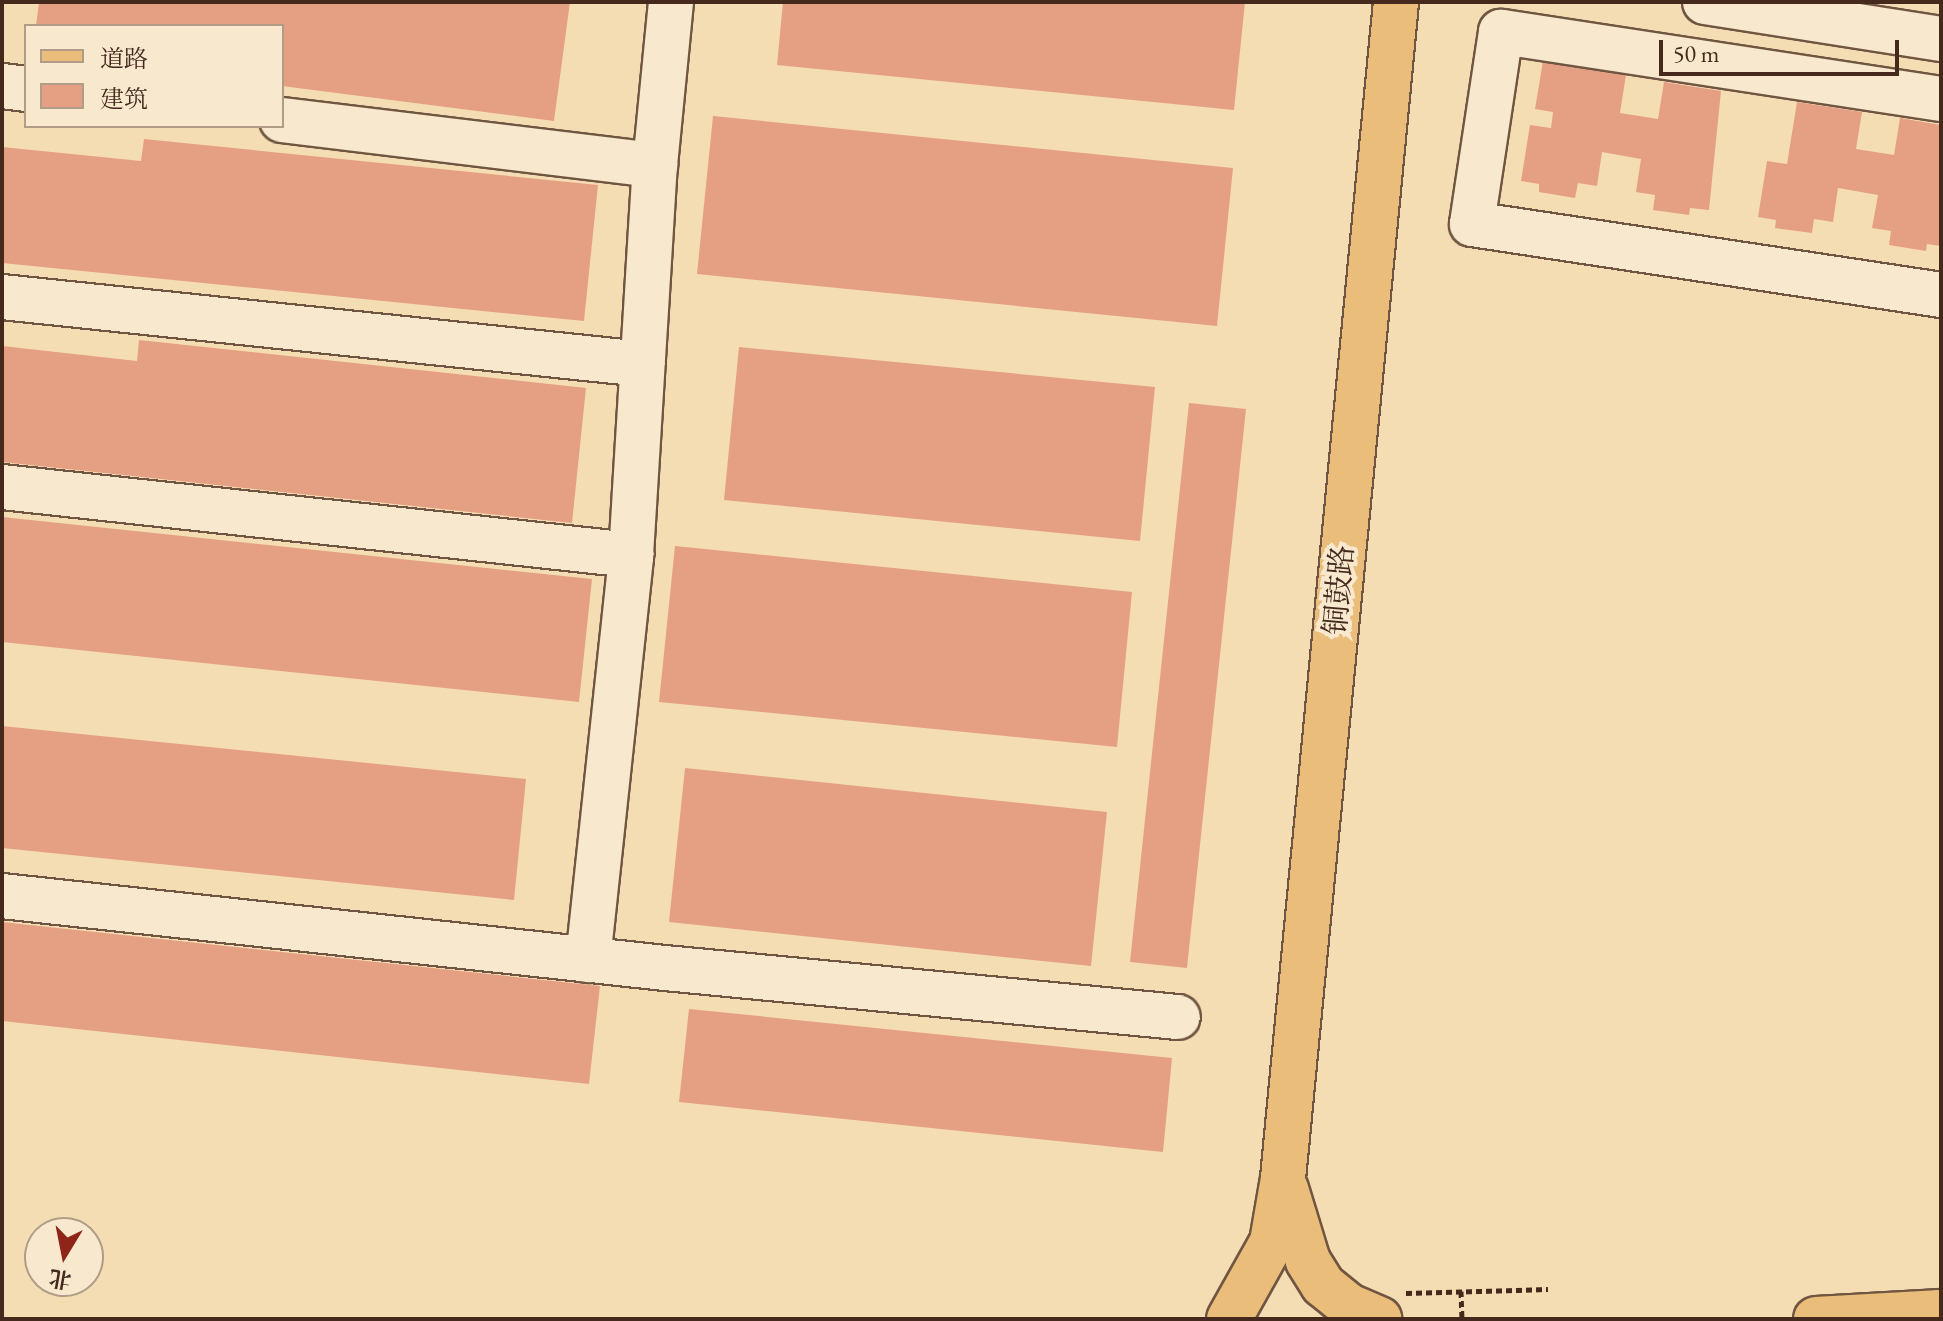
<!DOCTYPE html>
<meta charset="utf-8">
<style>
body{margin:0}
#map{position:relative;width:1943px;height:1321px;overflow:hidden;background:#f4ddb3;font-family:"EB Garamond","Noto Serif SC",serif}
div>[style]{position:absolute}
.building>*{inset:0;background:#e5a083}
.path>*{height:5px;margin-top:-2.5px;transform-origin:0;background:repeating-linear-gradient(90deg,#44291c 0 6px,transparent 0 10px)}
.roads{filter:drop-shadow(2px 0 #705642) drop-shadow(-2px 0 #705642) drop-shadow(0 2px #705642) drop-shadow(0 -2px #705642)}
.minor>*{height:44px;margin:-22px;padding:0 22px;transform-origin:22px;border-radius:22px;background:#f8e9ce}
.major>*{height:44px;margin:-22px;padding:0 22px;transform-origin:22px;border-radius:22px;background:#eabe7a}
.highway>*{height:44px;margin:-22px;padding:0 22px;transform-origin:22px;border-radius:22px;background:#eabe7a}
span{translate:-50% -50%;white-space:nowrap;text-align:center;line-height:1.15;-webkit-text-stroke:8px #f8e9ce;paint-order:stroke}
.street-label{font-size:30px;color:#44291c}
.frame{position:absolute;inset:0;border:4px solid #44291c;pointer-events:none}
.legend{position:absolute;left:24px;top:24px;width:260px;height:104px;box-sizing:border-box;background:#f8e9ce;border:2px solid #b09c87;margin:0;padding:10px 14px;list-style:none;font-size:24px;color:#44291c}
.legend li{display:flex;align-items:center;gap:16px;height:40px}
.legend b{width:40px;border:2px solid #b09c87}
.north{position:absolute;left:24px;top:1217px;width:80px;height:80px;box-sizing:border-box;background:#f8e9ce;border:2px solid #b09c87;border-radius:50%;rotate:190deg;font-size:22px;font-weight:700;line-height:32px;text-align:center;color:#44291c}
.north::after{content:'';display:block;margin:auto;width:28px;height:36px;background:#8f2418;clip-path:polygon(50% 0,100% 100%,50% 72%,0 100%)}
.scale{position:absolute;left:1659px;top:40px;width:240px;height:36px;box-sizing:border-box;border:4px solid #44291c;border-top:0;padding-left:10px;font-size:24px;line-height:28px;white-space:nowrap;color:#44291c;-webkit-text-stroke:6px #f8e9ce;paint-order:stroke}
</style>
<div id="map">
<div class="building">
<div style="clip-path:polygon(39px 2px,570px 2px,554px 121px,282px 86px,282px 26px,36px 26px)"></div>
<div style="clip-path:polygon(783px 2px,1245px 2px,1234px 110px,777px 65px)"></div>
<div style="clip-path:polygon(1544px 55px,1627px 68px,1620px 113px,1658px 119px,1664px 82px,1721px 91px,1709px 210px,1690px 208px,1689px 215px,1653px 210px,1655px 195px,1636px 192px,1641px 159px,1602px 152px,1597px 186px,1578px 183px,1575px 198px,1539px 192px,1539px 184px,1521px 181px,1530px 125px,1551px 128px,1553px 112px,1535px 109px)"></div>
<div style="clip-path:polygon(1797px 102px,1862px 112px,1856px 149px,1894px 155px,1900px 118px,1941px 125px,1941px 246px,1927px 244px,1926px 251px,1889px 245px,1891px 231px,1872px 228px,1878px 195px,1838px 188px,1833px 222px,1814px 219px,1812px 233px,1775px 228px,1776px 220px,1758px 217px,1767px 161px,1787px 164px)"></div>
<div style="clip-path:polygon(713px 116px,1233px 168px,1217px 326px,697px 274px)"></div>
<div style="clip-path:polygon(144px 139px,598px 185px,584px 321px,2px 263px,2px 147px,141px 161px)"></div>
<div style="clip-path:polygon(139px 340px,586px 388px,572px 523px,2px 462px,2px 346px,137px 361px)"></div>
<div style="clip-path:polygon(739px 347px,1155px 387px,1140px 541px,724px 500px)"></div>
<div style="clip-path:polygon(1189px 403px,1246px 409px,1187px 968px,1130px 962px)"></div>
<div style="clip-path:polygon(2px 517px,592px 579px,579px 702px,2px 642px)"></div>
<div style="clip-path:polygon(675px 546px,1132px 592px,1117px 747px,659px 702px)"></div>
<div style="clip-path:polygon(2px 726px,526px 779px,514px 900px,2px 848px)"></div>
<div style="clip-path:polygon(685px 768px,1107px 812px,1091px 966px,669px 922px)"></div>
<div style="clip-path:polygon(2px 922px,600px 986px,589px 1084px,2px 1021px)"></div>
<div style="clip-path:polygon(689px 1009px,1172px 1058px,1163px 1152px,679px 1102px)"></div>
</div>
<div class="path">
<div style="left:1461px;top:1291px;width:28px;rotate:88deg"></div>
<div style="left:1406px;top:1293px;width:142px;rotate:-1.6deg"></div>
</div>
<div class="roads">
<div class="minor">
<div style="left:1705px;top:2px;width:239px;rotate:8.9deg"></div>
<div style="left:2px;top:86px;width:24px;rotate:7deg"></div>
<div style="left:1941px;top:99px;width:445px;rotate:-171.3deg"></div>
<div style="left:1501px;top:32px;width:194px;rotate:98.6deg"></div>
<div style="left:1472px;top:224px;width:474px;rotate:8.6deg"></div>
<div style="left:282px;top:120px;width:376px;rotate:6.9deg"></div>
<div style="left:2px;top:297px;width:644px;rotate:5.97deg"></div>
<div style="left:2px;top:487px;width:633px;rotate:6.17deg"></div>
<div style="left:2px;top:896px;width:667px;rotate:6.2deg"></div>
<div style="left:665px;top:968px;width:515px;rotate:5.46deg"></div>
<div style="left:588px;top:960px;width:407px;rotate:-83.9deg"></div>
<div style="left:631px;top:555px;width:391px;rotate:-86.5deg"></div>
<div style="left:655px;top:165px;width:164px;rotate:-84.4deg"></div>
</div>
<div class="major">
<div style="left:1286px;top:1189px;width:75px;rotate:73deg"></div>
<div style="left:1308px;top:1261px;width:28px;rotate:58deg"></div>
<div style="left:1323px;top:1285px;width:33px;rotate:39deg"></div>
<div style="left:1349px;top:1306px;width:33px;rotate:23deg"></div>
<div style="left:1229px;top:1319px;width:88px;rotate:-60.8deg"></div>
<div style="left:1272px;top:1242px;width:65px;rotate:-80.2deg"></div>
<div style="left:1283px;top:1178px;width:1181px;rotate:-84.51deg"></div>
<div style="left:1816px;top:1319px;width:125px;rotate:-3.2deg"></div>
</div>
<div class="highway">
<div style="left:1907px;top:1319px;width:35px;rotate:-12deg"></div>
</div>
</div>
<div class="street-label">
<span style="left:1339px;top:590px;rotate:-85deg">铜鼓路</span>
</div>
<div class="frame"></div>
<ul class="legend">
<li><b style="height:10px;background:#eabe7a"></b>道路</li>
<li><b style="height:22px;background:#e5a083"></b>建筑</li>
</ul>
<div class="north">北</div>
<div class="scale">50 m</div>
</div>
